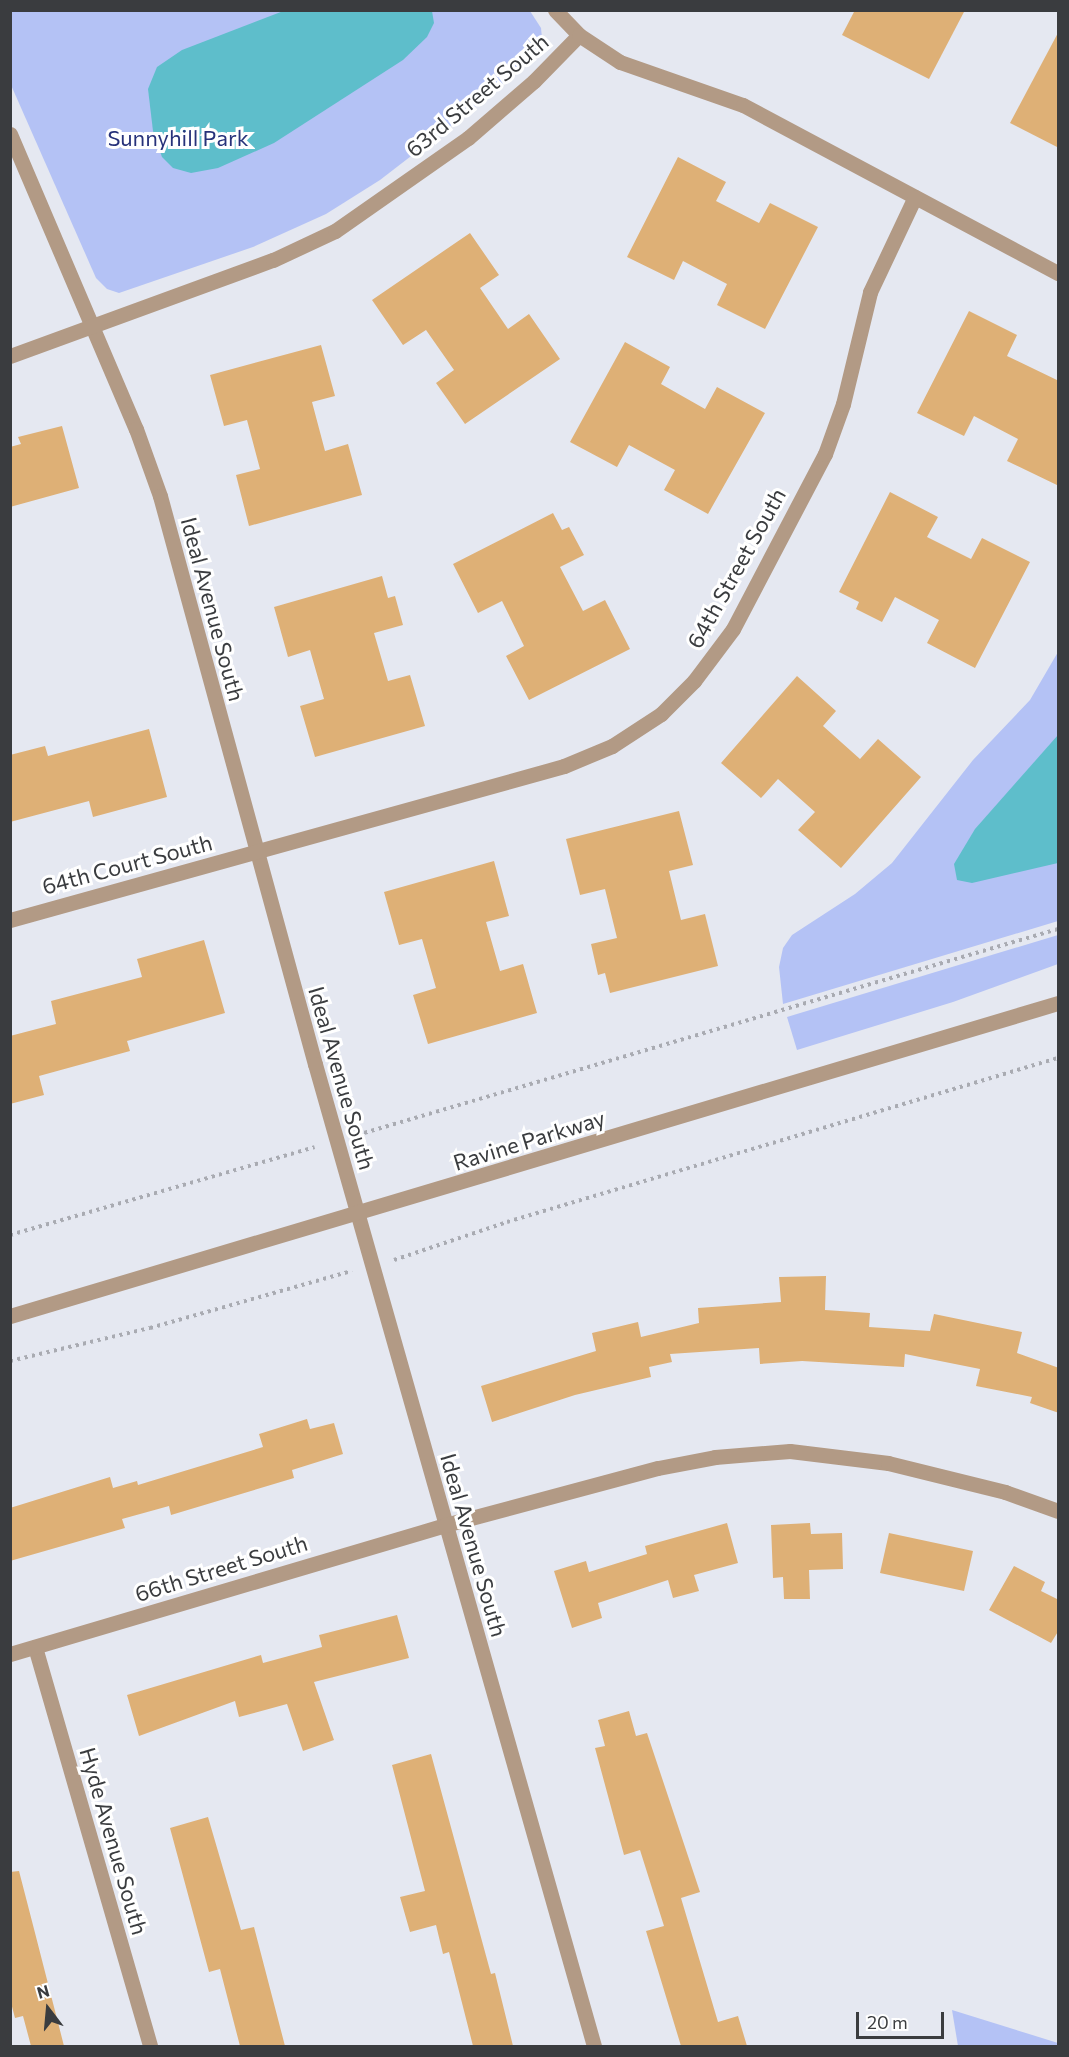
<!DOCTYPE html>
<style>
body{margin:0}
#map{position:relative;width:1069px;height:2057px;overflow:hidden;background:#e5e8f1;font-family:Commissioner,sans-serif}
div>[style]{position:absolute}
.green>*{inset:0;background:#b4c2f5}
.water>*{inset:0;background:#5ebecb}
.building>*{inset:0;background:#deb076}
.path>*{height:4px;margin-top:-2px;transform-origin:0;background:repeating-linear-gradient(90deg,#a9abb2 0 3px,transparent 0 7.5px)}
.minor>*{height:15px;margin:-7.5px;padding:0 7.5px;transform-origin:7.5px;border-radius:7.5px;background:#b29a85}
span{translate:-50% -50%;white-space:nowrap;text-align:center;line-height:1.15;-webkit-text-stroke:6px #fff;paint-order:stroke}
.street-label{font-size:22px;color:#3a3c3f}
.park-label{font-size:22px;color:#27327a}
.frame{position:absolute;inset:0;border:12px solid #3a3c3f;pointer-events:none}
.north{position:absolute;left:18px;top:1979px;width:60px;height:60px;-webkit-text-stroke:4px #fff;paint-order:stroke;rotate:344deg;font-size:16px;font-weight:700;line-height:24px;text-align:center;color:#3a3c3f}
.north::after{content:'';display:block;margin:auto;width:21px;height:27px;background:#3a3c3f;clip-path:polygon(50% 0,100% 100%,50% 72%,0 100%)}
.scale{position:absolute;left:856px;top:2012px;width:88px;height:27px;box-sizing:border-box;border:3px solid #3a3c3f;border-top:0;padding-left:8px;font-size:18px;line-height:21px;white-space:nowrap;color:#3a3c3f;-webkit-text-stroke:4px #fff;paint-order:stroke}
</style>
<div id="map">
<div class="green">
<div style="clip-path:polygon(10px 11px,530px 11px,541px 28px,542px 38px,534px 55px,489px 96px,380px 180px,326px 214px,253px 247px,119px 293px,107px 289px,96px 278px,11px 85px)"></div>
<div style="clip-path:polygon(1058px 652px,1058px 921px,783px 1004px,779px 967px,783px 948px,792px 935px,855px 894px,892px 863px,973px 760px,1030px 700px)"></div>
<div style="clip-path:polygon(1058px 935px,1058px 964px,953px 1002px,797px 1050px,787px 1017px)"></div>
<div style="clip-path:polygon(952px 2010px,1058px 2043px,1058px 2046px,958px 2046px)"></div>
</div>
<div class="water">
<div style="clip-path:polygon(286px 10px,432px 11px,434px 23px,427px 37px,403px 60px,274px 143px,218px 168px,191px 173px,173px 168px,162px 157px,153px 131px,148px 89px,157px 67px,182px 50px)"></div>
<div style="clip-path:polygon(1058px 735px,1058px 863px,972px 883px,957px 880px,954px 864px,975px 829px)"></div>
</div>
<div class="building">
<div style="clip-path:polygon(855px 10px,965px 10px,929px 79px,842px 35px)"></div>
<div style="clip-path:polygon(1059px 31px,1059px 148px,1010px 123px)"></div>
<div style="clip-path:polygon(678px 157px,726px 182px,716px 201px,759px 223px,770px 203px,818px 227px,765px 329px,717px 305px,727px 284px,683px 261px,674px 280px,627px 257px)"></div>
<div style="clip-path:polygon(470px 233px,499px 275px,480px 288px,508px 329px,529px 314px,560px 359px,465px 424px,436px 383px,454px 370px,426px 330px,403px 345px,372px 300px)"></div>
<div style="clip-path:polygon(969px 311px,1017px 335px,1007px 356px,1059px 381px,1059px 486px,1007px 461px,1018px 439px,974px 416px,964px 436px,917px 413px)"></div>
<div style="clip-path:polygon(625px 342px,670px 367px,661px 384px,705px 409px,717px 387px,765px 413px,708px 514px,664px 490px,675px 470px,629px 445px,617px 467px,570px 442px)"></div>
<div style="clip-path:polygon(321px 345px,335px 396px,312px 402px,325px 451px,348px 444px,362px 495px,249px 526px,236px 475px,260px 469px,247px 420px,224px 426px,210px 375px)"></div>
<div style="clip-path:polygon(62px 426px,79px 488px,10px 507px,10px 447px,21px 444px,18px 437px)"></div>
<div style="clip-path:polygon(890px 492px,938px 517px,927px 537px,971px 559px,982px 538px,1030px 562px,975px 668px,927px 643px,939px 620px,895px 597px,882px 622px,856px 609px,859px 602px,839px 592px)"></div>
<div style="clip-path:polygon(553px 513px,562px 530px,569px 527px,584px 555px,560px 567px,583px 611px,605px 600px,630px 649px,529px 700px,506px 656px,524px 646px,502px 601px,478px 613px,453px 564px)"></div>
<div style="clip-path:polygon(382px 576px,388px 598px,395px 596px,403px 625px,374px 633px,388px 681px,410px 675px,425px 726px,315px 757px,300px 706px,324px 699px,310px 650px,288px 657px,274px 607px)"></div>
<div style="clip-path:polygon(797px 676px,836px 711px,823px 726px,860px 759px,878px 739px,921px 777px,841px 868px,798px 830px,815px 812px,778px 779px,761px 798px,721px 763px)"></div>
<div style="clip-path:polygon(149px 729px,167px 797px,93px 817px,89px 801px,10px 822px,10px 755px,45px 746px,48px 756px)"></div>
<div style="clip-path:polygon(679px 811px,693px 865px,669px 871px,681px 920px,705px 914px,718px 966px,610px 993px,605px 973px,598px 975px,591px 944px,617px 938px,605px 889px,580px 895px,566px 839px)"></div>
<div style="clip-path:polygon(494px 861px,509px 916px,486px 922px,500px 971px,523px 964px,537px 1013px,428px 1044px,413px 995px,436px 988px,422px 939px,399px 945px,384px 892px)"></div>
<div style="clip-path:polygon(204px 940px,225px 1013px,127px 1041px,130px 1051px,39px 1076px,44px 1095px,10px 1104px,10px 1036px,56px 1024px,51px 1001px,142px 977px,137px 959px)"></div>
<div style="clip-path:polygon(826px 1276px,825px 1310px,870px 1313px,869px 1327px,930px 1331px,934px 1314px,1022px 1332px,1017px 1353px,1059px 1368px,1059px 1413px,1030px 1403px,1032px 1397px,976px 1386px,980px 1369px,905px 1354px,904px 1367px,802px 1361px,760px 1364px,759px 1348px,670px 1354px,672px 1362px,649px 1367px,651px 1377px,575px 1395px,492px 1422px,481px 1386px,596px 1351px,592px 1333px,638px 1322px,641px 1337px,699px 1323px,698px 1308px,781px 1302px,779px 1277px)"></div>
<div style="clip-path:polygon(307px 1419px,310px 1429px,334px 1423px,343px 1454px,292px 1470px,294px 1478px,171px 1515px,169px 1506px,122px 1519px,125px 1528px,10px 1561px,10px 1508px,110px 1477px,113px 1488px,137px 1481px,138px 1485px,263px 1447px,259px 1434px)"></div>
<div style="clip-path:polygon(727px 1523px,738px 1563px,694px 1575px,699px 1591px,673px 1598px,668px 1580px,598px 1603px,602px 1618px,572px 1628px,554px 1571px,586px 1561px,589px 1572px,647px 1554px,645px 1546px)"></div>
<div style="clip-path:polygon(810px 1523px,811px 1534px,842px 1533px,843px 1569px,809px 1570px,810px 1599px,784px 1599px,783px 1577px,773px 1578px,771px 1525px)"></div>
<div style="clip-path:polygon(889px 1533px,973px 1551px,964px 1591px,880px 1573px)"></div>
<div style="clip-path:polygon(1014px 1566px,1045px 1582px,1041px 1591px,1059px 1600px,1059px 1630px,1051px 1643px,989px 1610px)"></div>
<div style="clip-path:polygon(397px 1615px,409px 1658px,314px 1682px,334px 1740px,303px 1751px,287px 1704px,239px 1717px,235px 1701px,139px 1736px,127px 1695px,261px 1655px,263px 1663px,322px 1647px,319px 1635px)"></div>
<div style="clip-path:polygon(629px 1711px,636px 1736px,647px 1733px,700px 1892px,681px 1898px,718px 2022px,738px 2016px,747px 2046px,681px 2046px,646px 1931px,664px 1926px,640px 1850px,624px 1855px,595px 1748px,605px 1746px,598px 1720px)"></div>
<div style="clip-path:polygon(431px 1754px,491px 1974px,495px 1973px,513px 2046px,473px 2046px,449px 1952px,443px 1954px,436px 1925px,410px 1932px,400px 1897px,425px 1891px,392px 1765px)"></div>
<div style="clip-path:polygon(208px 1817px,241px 1930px,254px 1927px,285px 2046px,240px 2046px,220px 1969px,209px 1972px,170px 1828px)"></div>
<div style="clip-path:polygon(19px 1871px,34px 1929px,64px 2046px,31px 2046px,23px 2016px,15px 2018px,10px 1999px,10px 1872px)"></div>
</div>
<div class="path">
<div style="left:357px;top:1135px;width:731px;rotate:-16.38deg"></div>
<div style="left:10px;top:1235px;width:317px;rotate:-16.1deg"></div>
<div style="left:394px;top:1260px;width:119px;rotate:-18.6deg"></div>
<div style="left:507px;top:1222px;width:575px;rotate:-16.58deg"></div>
<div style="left:10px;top:1361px;width:144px;rotate:-13.3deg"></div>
<div style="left:150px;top:1328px;width:210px;rotate:-15.8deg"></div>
</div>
<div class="minor">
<div style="left:555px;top:10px;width:35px;rotate:46deg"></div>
<div style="left:10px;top:134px;width:321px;rotate:66.9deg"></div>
<div style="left:136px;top:429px;width:71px;rotate:70.3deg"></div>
<div style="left:160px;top:496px;width:589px;rotate:74.74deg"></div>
<div style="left:315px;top:1064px;width:1021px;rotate:74.14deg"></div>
<div style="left:10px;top:356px;width:280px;rotate:-20.1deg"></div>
<div style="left:273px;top:260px;width:68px;rotate:-25.1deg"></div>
<div style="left:335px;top:231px;width:162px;rotate:-35deg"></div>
<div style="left:468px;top:138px;width:87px;rotate:-40.8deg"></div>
<div style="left:534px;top:81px;width:64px;rotate:-45.6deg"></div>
<div style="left:579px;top:35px;width:49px;rotate:33.4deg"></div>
<div style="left:620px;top:62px;width:130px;rotate:19.3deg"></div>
<div style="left:743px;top:105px;width:357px;rotate:28.1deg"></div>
<div style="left:10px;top:920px;width:575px;rotate:-15.53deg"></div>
<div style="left:564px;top:766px;width:52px;rotate:-22.6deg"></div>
<div style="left:612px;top:746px;width:59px;rotate:-33.1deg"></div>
<div style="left:661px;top:714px;width:47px;rotate:-45deg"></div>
<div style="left:694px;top:681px;width:65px;rotate:-53.1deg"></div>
<div style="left:733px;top:629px;width:198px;rotate:-62.3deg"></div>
<div style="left:825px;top:454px;width:53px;rotate:-70.2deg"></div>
<div style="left:843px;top:404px;width:115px;rotate:-76.4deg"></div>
<div style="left:870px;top:292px;width:105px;rotate:-64.7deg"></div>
<div style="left:10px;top:1316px;width:1094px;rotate:-16.63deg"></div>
<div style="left:35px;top:1647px;width:415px;rotate:73.9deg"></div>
<div style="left:10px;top:1654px;width:454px;rotate:-16.5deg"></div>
<div style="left:445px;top:1525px;width:220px;rotate:-15deg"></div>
<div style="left:658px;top:1468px;width:58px;rotate:-10.9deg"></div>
<div style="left:715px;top:1457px;width:75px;rotate:-4.6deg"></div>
<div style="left:790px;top:1451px;width:99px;rotate:7deg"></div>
<div style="left:888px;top:1463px;width:121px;rotate:13.9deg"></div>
<div style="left:1005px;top:1492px;width:56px;rotate:19.7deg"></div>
</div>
<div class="street-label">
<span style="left:477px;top:95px;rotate:-40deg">63rd Street South</span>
<span style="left:736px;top:568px;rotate:-61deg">64th Street South</span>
<span style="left:213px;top:609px;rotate:75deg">Ideal Avenue South</span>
<span style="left:127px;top:864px;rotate:-15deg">64th Court South</span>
<span style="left:342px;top:1078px;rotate:74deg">Ideal Avenue South</span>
<span style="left:529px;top:1140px;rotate:-17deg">Ravine Parkway</span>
<span style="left:474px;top:1545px;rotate:74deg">Ideal Avenue South</span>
<span style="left:221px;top:1568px;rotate:-17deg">66th Street South</span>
<span style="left:114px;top:1841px;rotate:74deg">Hyde Avenue South</span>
</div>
<div class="park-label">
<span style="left:178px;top:138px">Sunnyhill Park</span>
</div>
<div class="frame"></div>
<div class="north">N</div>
<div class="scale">20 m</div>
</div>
